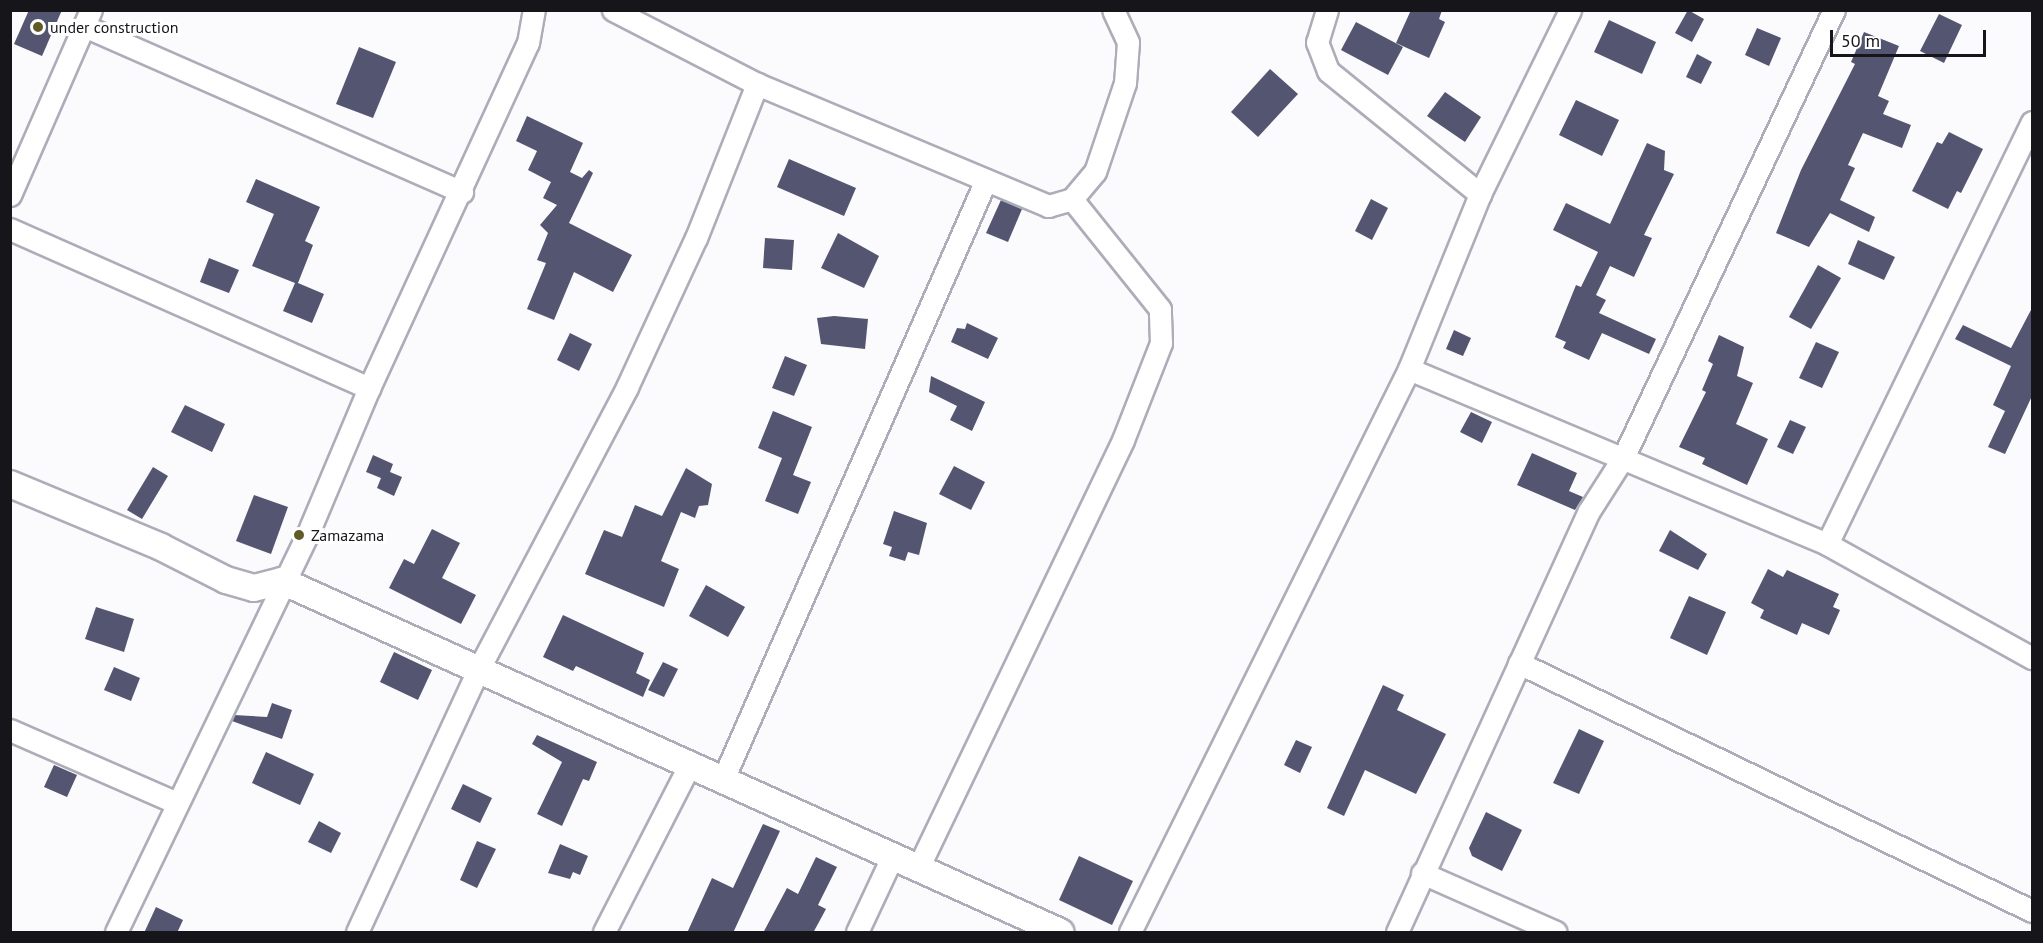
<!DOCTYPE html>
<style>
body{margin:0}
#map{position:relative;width:2043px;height:943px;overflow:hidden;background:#fbfbfd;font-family:"PT Sans",sans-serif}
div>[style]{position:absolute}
.building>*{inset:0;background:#545570}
.roads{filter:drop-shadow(2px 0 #acadb8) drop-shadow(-2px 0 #acadb8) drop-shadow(0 2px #acadb8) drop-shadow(0 -2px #acadb8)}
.minor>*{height:21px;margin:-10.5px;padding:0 10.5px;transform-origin:10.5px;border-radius:10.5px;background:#fff}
.tertiary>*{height:26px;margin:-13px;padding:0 13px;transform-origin:13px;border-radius:13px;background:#fff}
.dots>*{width:16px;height:16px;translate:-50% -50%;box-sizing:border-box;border:3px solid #fff;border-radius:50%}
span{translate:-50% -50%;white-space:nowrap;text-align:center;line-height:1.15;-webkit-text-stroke:6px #fff;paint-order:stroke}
.poi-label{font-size:16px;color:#16161a}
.left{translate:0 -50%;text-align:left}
.frame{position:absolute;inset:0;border:12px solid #16161a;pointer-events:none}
.scale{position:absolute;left:1830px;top:30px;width:156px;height:27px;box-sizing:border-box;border:3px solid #16161a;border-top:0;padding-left:8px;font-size:18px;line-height:21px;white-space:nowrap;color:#16161a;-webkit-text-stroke:4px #fff;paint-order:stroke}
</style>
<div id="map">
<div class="building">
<div style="clip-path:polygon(29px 10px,62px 10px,42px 56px,14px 44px)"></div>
<div style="clip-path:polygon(1411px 10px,1442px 10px,1439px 19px,1445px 22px,1429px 58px,1396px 43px)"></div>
<div style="clip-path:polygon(1688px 10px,1704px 19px,1692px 42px,1675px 33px)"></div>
<div style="clip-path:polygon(1939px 14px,1962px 25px,1944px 63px,1920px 51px)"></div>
<div style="clip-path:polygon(1609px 20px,1656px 42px,1642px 74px,1594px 52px)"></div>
<div style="clip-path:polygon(1356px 22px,1403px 47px,1388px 75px,1341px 50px)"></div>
<div style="clip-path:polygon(1757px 28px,1781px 38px,1769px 66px,1745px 55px)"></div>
<div style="clip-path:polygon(1864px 32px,1899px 46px,1878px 96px,1889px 101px,1883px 114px,1911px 125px,1902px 148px,1863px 133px,1848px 165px,1855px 168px,1840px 200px,1875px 217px,1869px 232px,1830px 213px,1809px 247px,1776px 233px,1801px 170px,1855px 64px,1851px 62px)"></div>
<div style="clip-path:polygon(359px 47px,396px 62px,373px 118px,336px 104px)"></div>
<div style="clip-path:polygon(1697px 54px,1712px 62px,1701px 84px,1686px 77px)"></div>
<div style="clip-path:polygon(1270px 69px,1298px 94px,1258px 137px,1231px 112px)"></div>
<div style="clip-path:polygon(1445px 92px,1481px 117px,1465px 142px,1427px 116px)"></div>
<div style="clip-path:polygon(1576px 100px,1619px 120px,1602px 156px,1559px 135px)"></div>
<div style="clip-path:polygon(527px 116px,583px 143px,570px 172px,582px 178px,589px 170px,593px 173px,569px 223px,632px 255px,613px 292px,574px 272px,554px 320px,527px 309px,546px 263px,537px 260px,548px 233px,540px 225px,557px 205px,543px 198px,551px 182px,528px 170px,537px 151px,516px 141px)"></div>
<div style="clip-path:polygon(1949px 132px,1983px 149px,1961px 193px,1957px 191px,1948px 209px,1912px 191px,1937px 142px,1942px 144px)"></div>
<div style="clip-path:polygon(1647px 143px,1665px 151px,1664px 170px,1674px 174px,1644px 235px,1652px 238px,1634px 277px,1610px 266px,1596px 295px,1606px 300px,1599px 313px,1656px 339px,1649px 354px,1602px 333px,1589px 360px,1563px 348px,1566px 342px,1555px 337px,1576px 285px,1581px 287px,1598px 252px,1553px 230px,1566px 203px,1610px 224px)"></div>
<div style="clip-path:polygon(789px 159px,856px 188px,844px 216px,777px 187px)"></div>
<div style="clip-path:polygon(256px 179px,320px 207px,305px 241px,313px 245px,298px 283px,324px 294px,312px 323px,283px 311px,295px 283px,252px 266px,274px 214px,246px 202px)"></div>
<div style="clip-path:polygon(1371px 199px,1388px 208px,1372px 240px,1355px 231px)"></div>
<div style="clip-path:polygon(1001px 200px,1022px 209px,1008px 242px,986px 233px)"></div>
<div style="clip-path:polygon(838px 233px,879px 256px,864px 288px,821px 268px)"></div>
<div style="clip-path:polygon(765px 238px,794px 240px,792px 270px,763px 268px)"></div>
<div style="clip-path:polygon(1858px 240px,1895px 257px,1884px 280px,1848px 264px)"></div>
<div style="clip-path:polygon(209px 258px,239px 270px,229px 293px,200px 282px)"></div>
<div style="clip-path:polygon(1818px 265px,1841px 278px,1811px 329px,1789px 317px)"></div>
<div style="clip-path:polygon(2032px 308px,2032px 396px,2005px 454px,1988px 447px,2005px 411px,1993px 405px,2011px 366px,1955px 339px,1963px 325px,2011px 348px)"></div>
<div style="clip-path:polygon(834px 316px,868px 319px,865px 349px,821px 344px,817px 318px)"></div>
<div style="clip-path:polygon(967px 323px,998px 338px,988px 359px,951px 342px,957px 328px,965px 329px)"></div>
<div style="clip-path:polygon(1454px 330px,1471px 338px,1463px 356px,1446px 349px)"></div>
<div style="clip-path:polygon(570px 333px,592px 344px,579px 371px,557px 360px)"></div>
<div style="clip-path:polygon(1719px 335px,1744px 347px,1737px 376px,1753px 383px,1736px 424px,1768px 439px,1747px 485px,1702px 464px,1705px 458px,1679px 447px,1706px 392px,1702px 390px,1713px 364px,1708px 361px)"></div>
<div style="clip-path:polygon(1816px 342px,1839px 352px,1822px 388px,1799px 378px)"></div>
<div style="clip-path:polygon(785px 356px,807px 365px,794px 396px,772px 388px)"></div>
<div style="clip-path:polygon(931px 376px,985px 402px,972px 431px,950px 420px,957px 406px,929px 392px)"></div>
<div style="clip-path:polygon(185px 405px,225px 424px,212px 452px,171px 432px)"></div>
<div style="clip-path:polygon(773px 411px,812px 427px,793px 475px,811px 482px,798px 514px,765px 501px,782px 458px,758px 448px)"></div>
<div style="clip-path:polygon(1471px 412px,1492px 422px,1482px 443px,1460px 432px)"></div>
<div style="clip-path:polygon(1790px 420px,1806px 427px,1793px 454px,1777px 447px)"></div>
<div style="clip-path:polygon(1532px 453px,1577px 473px,1569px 491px,1583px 497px,1575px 510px,1517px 485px)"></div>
<div style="clip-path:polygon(373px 455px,393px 464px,390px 472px,402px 477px,394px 496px,377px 488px,381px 478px,366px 472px)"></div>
<div style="clip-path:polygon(954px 466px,985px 482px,971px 510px,939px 494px)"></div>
<div style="clip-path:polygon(153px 467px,168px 476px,142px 519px,127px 510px)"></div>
<div style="clip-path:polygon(686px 468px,712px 484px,708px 505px,699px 506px,695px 518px,681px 512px,661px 561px,679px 569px,664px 607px,585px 574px,604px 530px,622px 537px,635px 505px,662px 516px)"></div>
<div style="clip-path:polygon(254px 495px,288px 507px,271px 554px,236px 541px)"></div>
<div style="clip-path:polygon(894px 511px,927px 523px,919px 555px,908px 552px,905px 561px,889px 556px,892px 547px,883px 544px)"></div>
<div style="clip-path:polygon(432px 529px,460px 543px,442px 578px,476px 595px,461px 624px,389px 588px,404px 559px,414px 564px)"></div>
<div style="clip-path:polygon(1670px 530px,1707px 554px,1698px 570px,1659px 551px)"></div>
<div style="clip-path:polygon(1768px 569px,1783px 577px,1787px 570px,1839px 594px,1833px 607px,1840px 610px,1829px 635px,1802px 623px,1797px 635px,1760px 618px,1764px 610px,1751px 603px)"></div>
<div style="clip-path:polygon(706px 585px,745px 607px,728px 637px,689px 616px)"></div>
<div style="clip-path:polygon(1689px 596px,1726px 612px,1707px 655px,1670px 638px)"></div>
<div style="clip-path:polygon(96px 607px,134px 619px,124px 652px,85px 639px)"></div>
<div style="clip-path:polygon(563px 615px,644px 653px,636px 673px,650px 680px,643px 697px,576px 666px,573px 671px,543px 657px)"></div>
<div style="clip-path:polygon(394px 652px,432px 670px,418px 700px,380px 682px)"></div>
<div style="clip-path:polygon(663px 662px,678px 669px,664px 697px,648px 690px)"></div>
<div style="clip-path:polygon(114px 667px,140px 678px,131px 701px,104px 690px)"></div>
<div style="clip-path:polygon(1383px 685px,1404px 695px,1397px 710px,1446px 734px,1416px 794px,1365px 770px,1344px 816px,1327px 808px)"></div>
<div style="clip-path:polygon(272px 703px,292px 710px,282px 739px,232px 721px,234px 715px,267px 717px)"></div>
<div style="clip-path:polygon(1579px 729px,1604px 741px,1579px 794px,1553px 783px)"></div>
<div style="clip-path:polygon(537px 735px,597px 762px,589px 781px,583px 779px,562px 826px,537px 814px,562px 762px,532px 744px)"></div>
<div style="clip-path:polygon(1296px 740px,1312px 747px,1300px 773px,1284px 765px)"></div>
<div style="clip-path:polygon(266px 752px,314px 774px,300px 805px,252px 783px)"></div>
<div style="clip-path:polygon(54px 765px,77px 775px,67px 797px,44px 787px)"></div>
<div style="clip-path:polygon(463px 784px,492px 798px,480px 823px,451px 809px)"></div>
<div style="clip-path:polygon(1486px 812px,1522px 830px,1502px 871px,1472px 856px,1469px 848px)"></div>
<div style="clip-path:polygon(319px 821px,341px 833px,331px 853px,308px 842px)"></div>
<div style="clip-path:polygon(763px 824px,780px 831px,733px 933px,687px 933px,712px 878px,733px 888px)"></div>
<div style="clip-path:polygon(477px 841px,496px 849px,477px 888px,460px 880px)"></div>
<div style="clip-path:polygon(560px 844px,588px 856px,580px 875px,573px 872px,570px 879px,548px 873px)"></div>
<div style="clip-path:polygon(1079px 856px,1133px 881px,1112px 925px,1059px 900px)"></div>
<div style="clip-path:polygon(816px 857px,837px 867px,818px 905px,826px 909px,813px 933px,763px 933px,787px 888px,798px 894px)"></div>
<div style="clip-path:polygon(156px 907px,183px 920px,177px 933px,144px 933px)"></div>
</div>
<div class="roads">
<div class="minor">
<div style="left:613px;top:10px;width:162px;rotate:27.2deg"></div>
<div style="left:757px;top:84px;width:316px;rotate:22.7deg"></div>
<div style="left:1048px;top:206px;width:25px;rotate:-16deg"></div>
<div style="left:1072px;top:199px;width:35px;rotate:-50deg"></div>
<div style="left:1095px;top:172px;width:94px;rotate:-71.4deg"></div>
<div style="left:1125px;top:83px;width:41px;rotate:-85.8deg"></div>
<div style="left:1128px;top:42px;width:35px;rotate:-115deg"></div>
<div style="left:1327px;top:10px;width:34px;rotate:107deg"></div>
<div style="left:1317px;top:42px;width:31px;rotate:69deg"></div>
<div style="left:1328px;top:71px;width:196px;rotate:39deg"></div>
<div style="left:84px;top:26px;width:413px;rotate:23.7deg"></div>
<div style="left:10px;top:195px;width:202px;rotate:-66.4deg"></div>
<div style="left:10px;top:229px;width:393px;rotate:23.9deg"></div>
<div style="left:1409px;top:369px;width:453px;rotate:22.7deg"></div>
<div style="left:1827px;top:544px;width:235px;rotate:29.1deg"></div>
<div style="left:1827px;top:544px;width:469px;rotate:-64.1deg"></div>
<div style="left:1519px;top:663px;width:570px;rotate:25.8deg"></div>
<div style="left:10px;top:730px;width:182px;rotate:23.6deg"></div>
<div style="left:724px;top:777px;width:652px;rotate:-66.31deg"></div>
<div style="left:919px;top:866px;width:472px;rotate:-64.4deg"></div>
<div style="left:1123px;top:440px;width:104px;rotate:-68.6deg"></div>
<div style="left:1161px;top:343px;width:34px;rotate:-92deg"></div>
<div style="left:1160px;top:309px;width:141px;rotate:-128.7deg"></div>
<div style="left:1422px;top:873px;width:146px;rotate:23.8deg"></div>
<div style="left:116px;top:932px;width:450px;rotate:-64.3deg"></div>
<div style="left:311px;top:526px;width:150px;rotate:-67.2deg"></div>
<div style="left:369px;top:388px;width:380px;rotate:-65.3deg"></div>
<div style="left:528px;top:43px;width:34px;rotate:-80deg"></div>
<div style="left:357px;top:932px;width:286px;rotate:-65.2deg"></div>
<div style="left:477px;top:672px;width:322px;rotate:-62.2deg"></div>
<div style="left:627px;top:387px;width:164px;rotate:-65.2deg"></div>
<div style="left:696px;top:238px;width:166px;rotate:-68.4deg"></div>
<div style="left:604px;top:932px;width:189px;rotate:-62.9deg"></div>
<div style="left:857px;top:932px;width:85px;rotate:-64.9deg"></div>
<div style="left:1130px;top:932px;width:628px;rotate:-63.64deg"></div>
<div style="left:1409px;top:369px;width:189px;rotate:-67.9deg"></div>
<div style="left:1480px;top:194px;width:205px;rotate:-63.9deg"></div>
<div style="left:1397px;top:932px;width:463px;rotate:-65.5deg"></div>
<div style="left:1589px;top:511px;width:65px;rotate:-57.5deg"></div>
<div style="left:1624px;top:456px;width:493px;rotate:-64.8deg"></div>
</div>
<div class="tertiary">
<div style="left:10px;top:484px;width:164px;rotate:22.6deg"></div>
<div style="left:161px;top:547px;width:73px;rotate:26.9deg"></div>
<div style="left:226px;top:580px;width:29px;rotate:16deg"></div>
<div style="left:254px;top:588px;width:29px;rotate:-14deg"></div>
<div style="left:282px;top:581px;width:854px;rotate:24.28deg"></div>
</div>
</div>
<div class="dots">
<div style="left:38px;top:27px;background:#615b28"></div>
<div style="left:299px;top:535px;background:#615b28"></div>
</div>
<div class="poi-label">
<span class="left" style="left:50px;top:27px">under construction</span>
<span class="left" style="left:311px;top:535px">Zamazama</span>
</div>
<div class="frame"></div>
<div class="scale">50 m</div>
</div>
